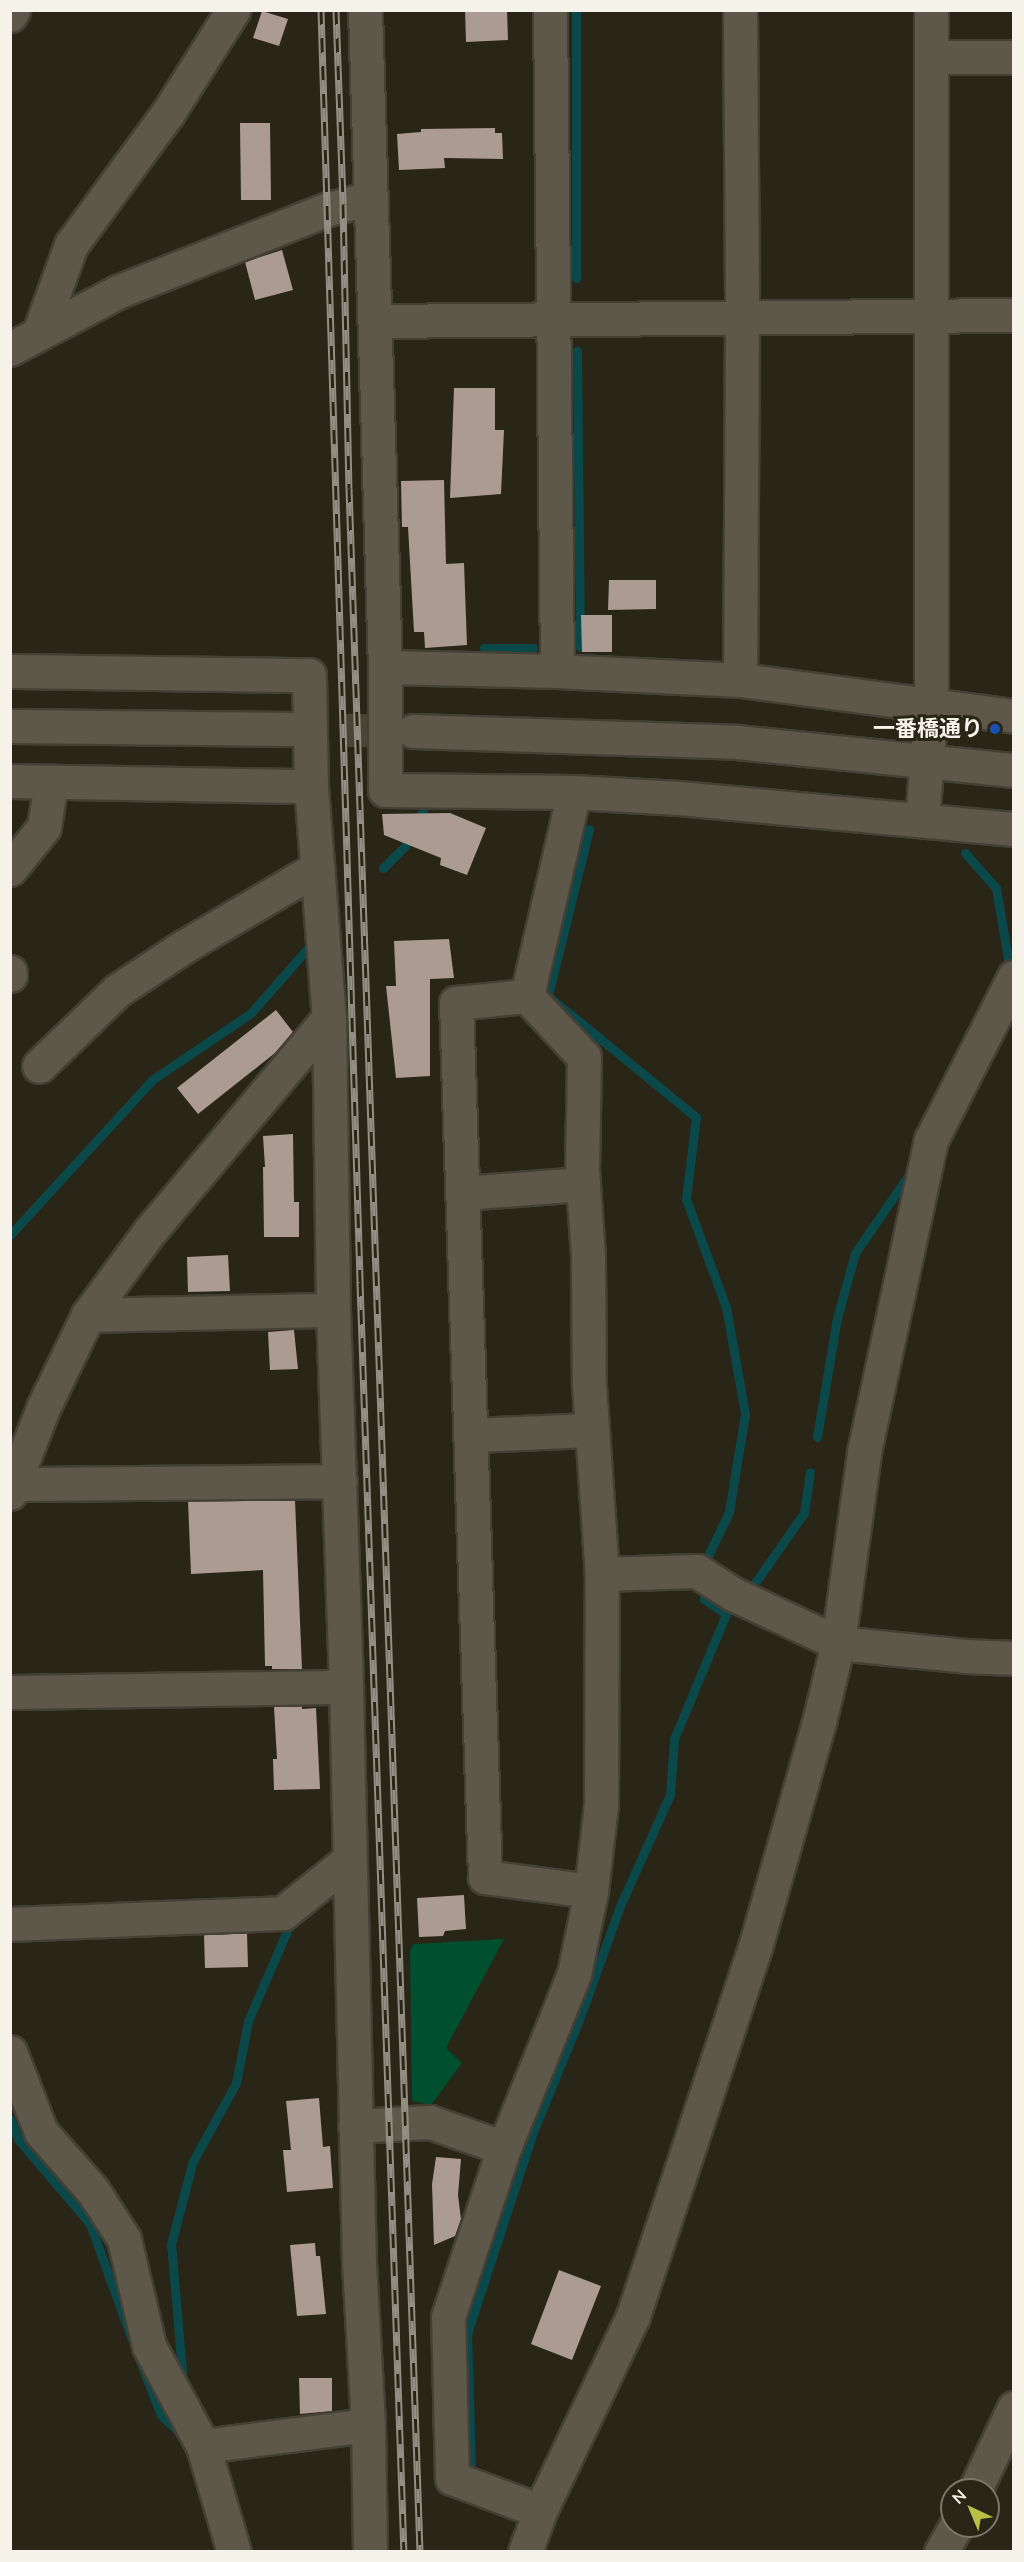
<!DOCTYPE html>
<meta charset="utf-8">
<style>
body{margin:0}
#map{position:relative;width:1024px;height:2562px;overflow:hidden;background:#292517;font-family:Mulish,"Noto Sans JP",sans-serif}
div>[style]{position:absolute}
.green>*{inset:0;background:#00502f}
.stream>*{height:9px;margin:-4.5px;padding:0 4.5px;transform-origin:4.5px;border-radius:4.5px;background:#0b484a}
.building>*{inset:0;background:#ac9b92}
.minor-tunnel>*{height:33px;margin-top:-16.5px;transform-origin:0;background:repeating-linear-gradient(90deg,#484436 0 33px,transparent 0 49px)}
.roads{filter:drop-shadow(2px 0 #444036) drop-shadow(-2px 0 #444036) drop-shadow(0 2px #444036) drop-shadow(0 -2px #444036)}
.minor>*{height:33px;margin:-16.5px;padding:0 16.5px;transform-origin:16.5px;border-radius:16.5px;background:#5d5849}
.rail>*{height:7px;margin-top:-3.5px;transform-origin:0;background:repeating-linear-gradient(90deg,#292517 0 14px,#938f84 0 28px);box-sizing:border-box;border-block:2px solid #938f84}
.dots>*{width:16px;height:16px;translate:-50% -50%;box-sizing:border-box;border:3px solid #292517;border-radius:50%}
span{translate:-50% -50%;white-space:nowrap;text-align:center;line-height:1.15;-webkit-text-stroke:6px #292517;paint-order:stroke}
.poi-label{font-size:22px;color:#f5f2e9;font-weight:700}
.right{translate:-100% -50%;text-align:right}
.frame{position:absolute;inset:0;border:12px solid #f5f2e9;pointer-events:none}
.north{position:absolute;left:940px;top:2478px;width:60px;height:60px;box-sizing:border-box;background:#292517;border:2px solid #7b776b;border-radius:50%;rotate:316deg;font-size:16px;font-weight:700;line-height:24px;text-align:center;color:#f5f2e9}
.north::after{content:'';display:block;margin:auto;width:21px;height:27px;background:#b9c046;clip-path:polygon(50% 0,100% 100%,50% 72%,0 100%)}
</style>
<div id="map">
<div class="green">
<div style="clip-path:polygon(504px 1939px,446px 2048px,462px 2063px,431px 2105px,412px 2101px,410px 1951px,413px 1944px)"></div>
</div>
<div class="stream">
<div style="left:576px;top:278px;width:268px;rotate:-90deg"></div>
<div style="left:577px;top:351px;width:296px;rotate:89.4deg"></div>
<div style="left:484px;top:648px;width:49px"></div>
<div style="left:589px;top:829px;width:172px;rotate:103.8deg"></div>
<div style="left:548px;top:996px;width:191px;rotate:39.3deg"></div>
<div style="left:696px;top:1117px;width:83px;rotate:97deg"></div>
<div style="left:686px;top:1199px;width:115px;rotate:69.7deg"></div>
<div style="left:726px;top:1307px;width:109px;rotate:79.9deg"></div>
<div style="left:745px;top:1414px;width:99px;rotate:99.3deg"></div>
<div style="left:729px;top:1512px;width:60px;rotate:115.7deg"></div>
<div style="left:965px;top:853px;width:47px;rotate:48.5deg"></div>
<div style="left:996px;top:888px;width:78px;rotate:80.4deg"></div>
<div style="left:1009px;top:965px;width:9px;rotate:117deg"></div>
<div style="left:383px;top:868px;width:31px;rotate:-45deg"></div>
<div style="left:405px;top:846px;width:40px;rotate:-63.4deg"></div>
<div style="left:10px;top:1235px;width:210px;rotate:-47.5deg"></div>
<div style="left:152px;top:1080px;width:120px;rotate:-34.1deg"></div>
<div style="left:251px;top:1013px;width:97px;rotate:-48.8deg"></div>
<div style="left:817px;top:1437px;width:121px;rotate:-80.5deg"></div>
<div style="left:837px;top:1318px;width:67px;rotate:-74.5deg"></div>
<div style="left:855px;top:1253px;width:101px;rotate:-55.5deg"></div>
<div style="left:750px;top:1590px;width:94px;rotate:-55deg"></div>
<div style="left:804px;top:1513px;width:41px;rotate:-81.7deg"></div>
<div style="left:10px;top:2119px;width:22px;rotate:68deg"></div>
<div style="left:18px;top:2139px;width:111px;rotate:49.7deg"></div>
<div style="left:90px;top:2224px;width:120px;rotate:70.1deg"></div>
<div style="left:140px;top:2361px;width:58px;rotate:68.7deg"></div>
<div style="left:161px;top:2415px;width:30px;rotate:44deg"></div>
<div style="left:183px;top:2383px;width:140px;rotate:-94.9deg"></div>
<div style="left:171px;top:2244px;width:86px;rotate:-75.2deg"></div>
<div style="left:193px;top:2161px;width:89px;rotate:-61.1deg"></div>
<div style="left:236px;top:2083px;width:63px;rotate:-79deg"></div>
<div style="left:248px;top:2021px;width:106px;rotate:-66.6deg"></div>
<div style="left:290px;top:1924px;width:6px;rotate:-45deg"></div>
<div style="left:471px;top:2466px;width:132px;rotate:-91.7deg"></div>
<div style="left:467px;top:2334px;width:213px;rotate:-71.9deg"></div>
<div style="left:533px;top:2132px;width:121px;rotate:-67.7deg"></div>
<div style="left:579px;top:2020px;width:121px;rotate:-70.2deg"></div>
<div style="left:620px;top:1906px;width:122px;rotate:-65.8deg"></div>
<div style="left:670px;top:1795px;width:56px;rotate:-85.9deg"></div>
<div style="left:674px;top:1739px;width:135px;rotate:-67.4deg"></div>
<div style="left:726px;top:1614px;width:27px;rotate:-146deg"></div>
</div>
<div class="building">
<div style="clip-path:polygon(465px 10px,507px 10px,508px 40px,466px 42px)"></div>
<div style="clip-path:polygon(262px 11px,288px 19px,279px 46px,253px 38px)"></div>
<div style="clip-path:polygon(240px 123px,270px 123px,271px 200px,241px 200px)"></div>
<div style="clip-path:polygon(495px 128px,495px 133px,502px 133px,503px 159px,444px 158px,445px 168px,399px 170px,397px 134px,421px 132px,421px 129px)"></div>
<div style="clip-path:polygon(282px 250px,293px 290px,255px 300px,245px 262px)"></div>
<div style="clip-path:polygon(454px 388px,495px 388px,495px 430px,504px 430px,501px 494px,450px 498px)"></div>
<div style="clip-path:polygon(444px 480px,446px 564px,464px 563px,467px 645px,425px 648px,424px 632px,414px 632px,408px 527px,402px 527px,401px 481px)"></div>
<div style="clip-path:polygon(609px 580px,656px 580px,656px 609px,608px 610px)"></div>
<div style="clip-path:polygon(581px 615px,612px 615px,612px 652px,582px 652px)"></div>
<div style="clip-path:polygon(450px 813px,486px 828px,467px 875px,440px 865px,441px 858px,384px 835px,382px 814px)"></div>
<div style="clip-path:polygon(449px 939px,454px 978px,430px 979px,430px 1076px,396px 1078px,386px 986px,396px 986px,394px 941px)"></div>
<div style="clip-path:polygon(276px 1010px,293px 1032px,275px 1053px,198px 1114px,177px 1088px)"></div>
<div style="clip-path:polygon(293px 1134px,294px 1202px,299px 1202px,299px 1237px,264px 1237px,263px 1167px,265px 1167px,263px 1136px)"></div>
<div style="clip-path:polygon(228px 1255px,230px 1291px,188px 1292px,187px 1257px)"></div>
<div style="clip-path:polygon(294px 1330px,298px 1369px,270px 1370px,268px 1332px)"></div>
<div style="clip-path:polygon(295px 1500px,302px 1669px,272px 1669px,272px 1666px,265px 1666px,263px 1570px,191px 1574px,188px 1501px)"></div>
<div style="clip-path:polygon(302px 1706px,302px 1709px,316px 1708px,320px 1789px,274px 1790px,273px 1759px,277px 1759px,274px 1707px)"></div>
<div style="clip-path:polygon(464px 1895px,466px 1929px,445px 1931px,443px 1936px,419px 1937px,417px 1898px)"></div>
<div style="clip-path:polygon(247px 1933px,248px 1967px,205px 1968px,204px 1935px)"></div>
<div style="clip-path:polygon(319px 2098px,323px 2147px,330px 2146px,333px 2188px,287px 2192px,283px 2150px,291px 2150px,286px 2101px)"></div>
<div style="clip-path:polygon(436px 2157px,461px 2159px,458px 2195px,461px 2219px,455px 2236px,434px 2245px,432px 2184px)"></div>
<div style="clip-path:polygon(315px 2243px,316px 2256px,320px 2256px,326px 2314px,297px 2316px,290px 2245px)"></div>
<div style="clip-path:polygon(559px 2270px,601px 2286px,572px 2360px,531px 2344px)"></div>
<div style="clip-path:polygon(299px 2378px,332px 2378px,332px 2411px,300px 2414px)"></div>
</div>
<div class="minor-tunnel">
<div style="left:295px;top:729px;width:118px;rotate:1deg"></div>
</div>
<div class="roads">
<div class="minor">
<div style="left:365px;top:10px;width:657px;rotate:88.26deg"></div>
<div style="left:550px;top:10px;width:661px;rotate:89.39deg"></div>
<div style="left:740px;top:10px;width:308px;rotate:89.6deg"></div>
<div style="left:742px;top:318px;width:362px;rotate:90.3deg"></div>
<div style="left:10px;top:15px;width:6px;rotate:-59deg"></div>
<div style="left:931px;top:57px;width:83px"></div>
<div style="left:375px;top:321px;width:639px;rotate:-0.54deg"></div>
<div style="left:39px;top:333px;width:94px;rotate:-70deg"></div>
<div style="left:71px;top:245px;width:164px;rotate:-53.7deg"></div>
<div style="left:168px;top:113px;width:122px;rotate:-57.7deg"></div>
<div style="left:10px;top:349px;width:121px;rotate:-28deg"></div>
<div style="left:117px;top:292px;width:227px;rotate:-21.5deg"></div>
<div style="left:328px;top:209px;width:44px;rotate:-14.3deg"></div>
<div style="left:10px;top:671px;width:299px;rotate:0.8deg"></div>
<div style="left:309px;top:675px;width:111px;rotate:89deg"></div>
<div style="left:311px;top:786px;width:233px;rotate:85.6deg"></div>
<div style="left:329px;top:1018px;width:292px;rotate:89.2deg"></div>
<div style="left:333px;top:1310px;width:377px;rotate:88deg"></div>
<div style="left:346px;top:1687px;width:576px;rotate:88.71deg"></div>
<div style="left:359px;top:2263px;width:162px;rotate:86.8deg"></div>
<div style="left:368px;top:2425px;width:127px;rotate:89.1deg"></div>
<div style="left:1014px;top:716px;width:276px;rotate:-172.5deg"></div>
<div style="left:740px;top:680px;width:183px;rotate:-177.2deg"></div>
<div style="left:557px;top:671px;width:172px;rotate:-178.7deg"></div>
<div style="left:385px;top:667px;width:123px;rotate:90deg"></div>
<div style="left:385px;top:790px;width:189px;rotate:0.6deg"></div>
<div style="left:574px;top:792px;width:105px;rotate:3.3deg"></div>
<div style="left:679px;top:798px;width:336px;rotate:5.3deg"></div>
<div style="left:10px;top:726px;width:285px;rotate:0.6deg"></div>
<div style="left:413px;top:731px;width:324px;rotate:1.9deg"></div>
<div style="left:737px;top:742px;width:278px;rotate:5.8deg"></div>
<div style="left:10px;top:781px;width:301px;rotate:1deg"></div>
<div style="left:574px;top:792px;width:209px;rotate:103deg"></div>
<div style="left:527px;top:996px;width:83px;rotate:46.9deg"></div>
<div style="left:584px;top:1057px;width:113px;rotate:91deg"></div>
<div style="left:582px;top:1170px;width:86px;rotate:86deg"></div>
<div style="left:588px;top:1256px;width:129px;rotate:89.6deg"></div>
<div style="left:589px;top:1385px;width:189px;rotate:86.1deg"></div>
<div style="left:602px;top:1574px;width:95px;rotate:-1.8deg"></div>
<div style="left:697px;top:1571px;width:43px;rotate:32.6deg"></div>
<div style="left:733px;top:1594px;width:116px;rotate:25deg"></div>
<div style="left:838px;top:1643px;width:128px;rotate:5.8deg"></div>
<div style="left:965px;top:1656px;width:49px;rotate:2.3deg"></div>
<div style="left:922px;top:820px;width:115px;rotate:-85.5deg"></div>
<div style="left:931px;top:705px;width:695px;rotate:-90deg"></div>
<div style="left:10px;top:869px;width:54px;rotate:-51deg"></div>
<div style="left:44px;top:827px;width:46px;rotate:-81.2deg"></div>
<div style="left:10px;top:972px;width:3px;rotate:90deg"></div>
<div style="left:527px;top:996px;width:71px;rotate:174.4deg"></div>
<div style="left:456px;top:1003px;width:874px;rotate:88.1deg"></div>
<div style="left:485px;top:1877px;width:107px;rotate:7.5deg"></div>
<div style="left:39px;top:1066px;width:110px;rotate:-43.9deg"></div>
<div style="left:118px;top:990px;width:78px;rotate:-33.5deg"></div>
<div style="left:183px;top:947px;width:156px;rotate:-30.5deg"></div>
<div style="left:463px;top:1193px;width:120px;rotate:-4.3deg"></div>
<div style="left:88px;top:1315px;width:245px;rotate:-1.2deg"></div>
<div style="left:471px;top:1435px;width:120px;rotate:-2.4deg"></div>
<div style="left:15px;top:1484px;width:325px;rotate:-0.5deg"></div>
<div style="left:10px;top:1493px;width:93px;rotate:-68.7deg"></div>
<div style="left:44px;top:1406px;width:101px;rotate:-64.2deg"></div>
<div style="left:88px;top:1315px;width:104px;rotate:-53.6deg"></div>
<div style="left:150px;top:1231px;width:278px;rotate:-50deg"></div>
<div style="left:10px;top:1692px;width:336px;rotate:-0.9deg"></div>
<div style="left:10px;top:1924px;width:273px;rotate:-2.3deg"></div>
<div style="left:283px;top:1913px;width:85px;rotate:-38.8deg"></div>
<div style="left:10px;top:2052px;width:86px;rotate:68.8deg"></div>
<div style="left:41px;top:2132px;width:79px;rotate:48.6deg"></div>
<div style="left:93px;top:2191px;width:57px;rotate:57.1deg"></div>
<div style="left:124px;top:2239px;width:110px;rotate:76.8deg"></div>
<div style="left:149px;top:2346px;width:114px;rotate:61.6deg"></div>
<div style="left:203px;top:2446px;width:110px;rotate:73.7deg"></div>
<div style="left:355px;top:2126px;width:75px;rotate:-3.1deg"></div>
<div style="left:430px;top:2122px;width:78px;rotate:19.4deg"></div>
<div style="left:203px;top:2446px;width:166px;rotate:-7.3deg"></div>
<div style="left:975px;top:2490px;width:91px;rotate:-64.6deg"></div>
<div style="left:540px;top:2511px;width:94px;rotate:-159.4deg"></div>
<div style="left:452px;top:2478px;width:161px;rotate:-91.4deg"></div>
<div style="left:448px;top:2317px;width:178px;rotate:-71.7deg"></div>
<div style="left:504px;top:2148px;width:188px;rotate:-68.1deg"></div>
<div style="left:574px;top:1974px;width:85px;rotate:-78.4deg"></div>
<div style="left:591px;top:1891px;width:87px;rotate:-83.4deg"></div>
<div style="left:601px;top:1805px;width:231px;rotate:-89.8deg"></div>
<div style="left:525px;top:2552px;width:44px;rotate:-69.9deg"></div>
<div style="left:540px;top:2511px;width:216px;rotate:-64.5deg"></div>
<div style="left:633px;top:2316px;width:388px;rotate:-71.7deg"></div>
<div style="left:755px;top:1948px;width:239px;rotate:-74.2deg"></div>
<div style="left:820px;top:1718px;width:77px;rotate:-76.5deg"></div>
<div style="left:838px;top:1643px;width:193px;rotate:-82.2deg"></div>
<div style="left:864px;top:1452px;width:319px;rotate:-77.9deg"></div>
<div style="left:931px;top:1140px;width:183px;rotate:-63deg"></div>
<div style="left:941px;top:2552px;width:30px;rotate:-60deg"></div>
</div>
</div>
<div class="rail">
<div style="left:321px;top:10px;width:1273px;rotate:88.24deg"></div>
<div style="left:360px;top:1282px;width:1271px;rotate:88.02deg"></div>
<div style="left:336px;top:10px;width:194px;rotate:87.9deg"></div>
<div style="left:343px;top:204px;width:284px;rotate:88.8deg"></div>
<div style="left:349px;top:488px;width:2065px;rotate:88.03deg"></div>
</div>
<div class="dots">
<div style="left:995px;top:729px;background:#1a4fb4"></div>
</div>
<div class="poi-label">
<span class="right" style="left:983px;top:729px">一番橋通り</span>
</div>
<div class="frame"></div>
<div class="north">N</div>
</div>
